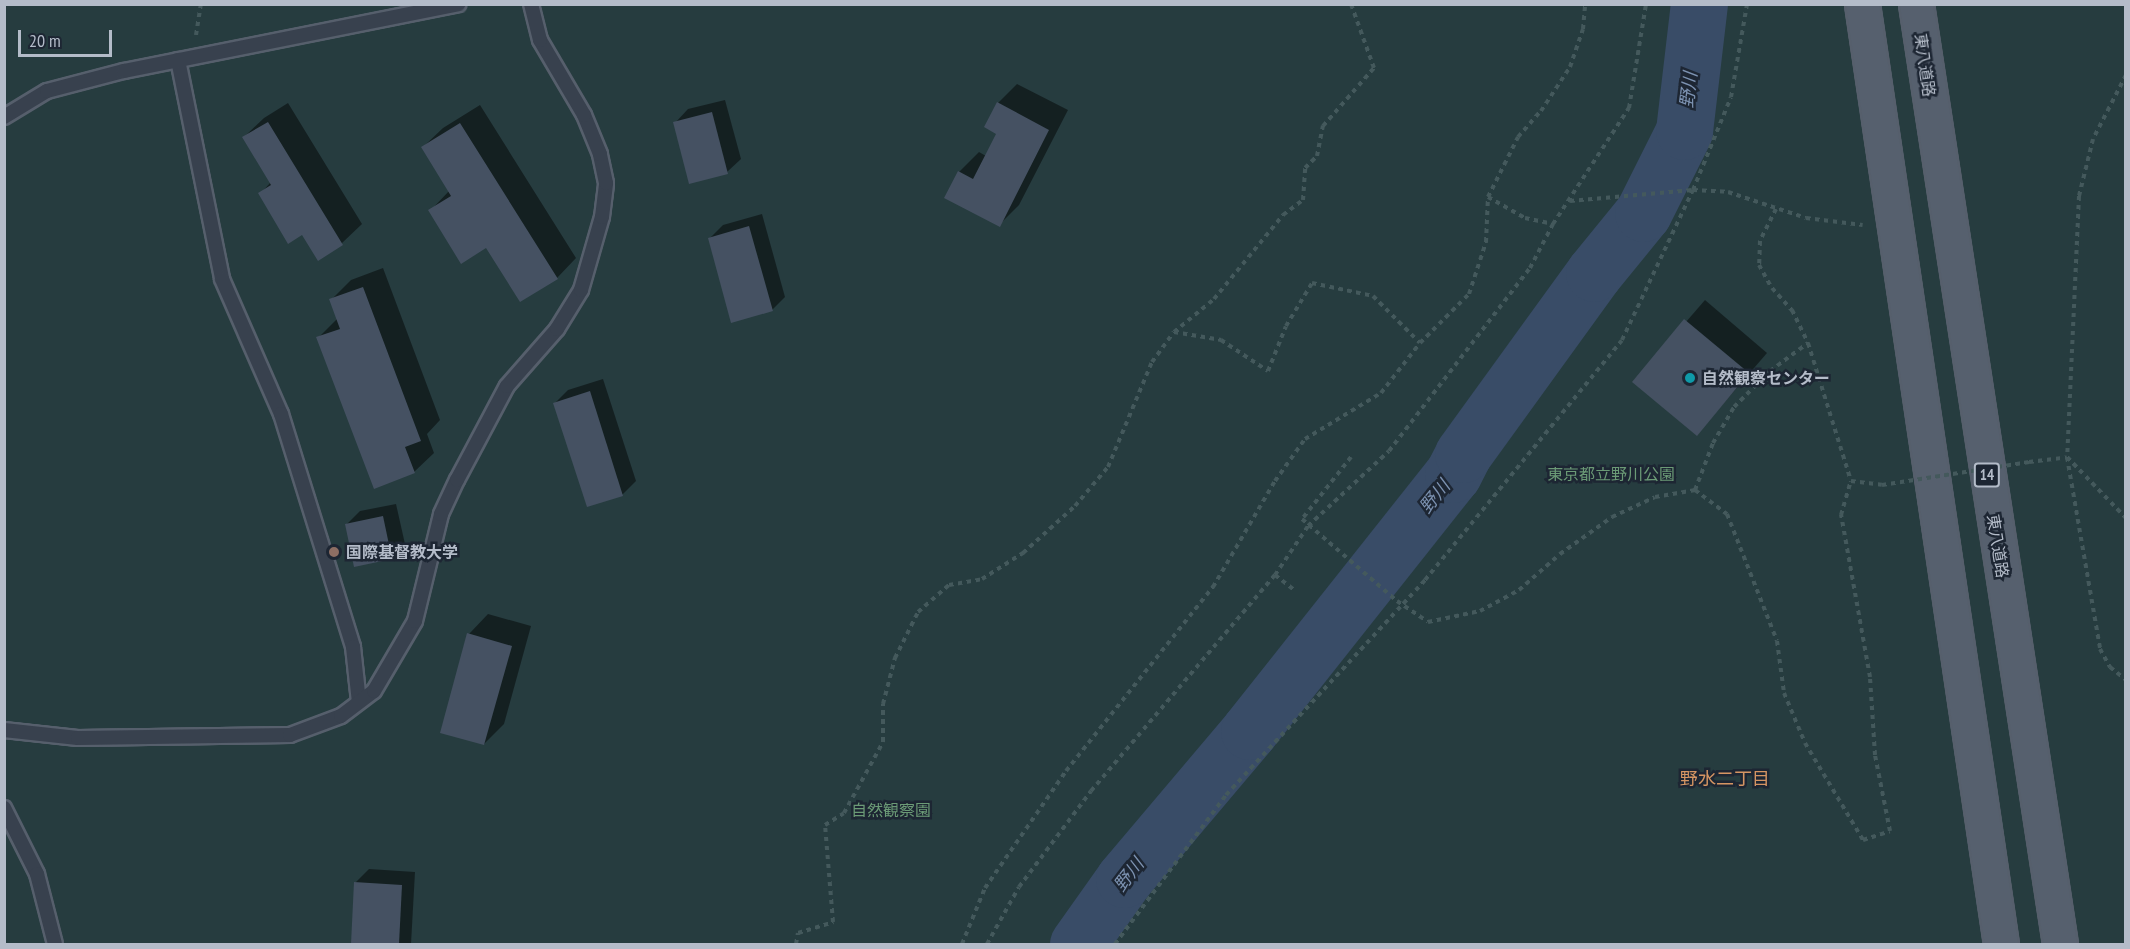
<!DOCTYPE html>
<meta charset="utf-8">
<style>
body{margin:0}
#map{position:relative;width:2130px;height:949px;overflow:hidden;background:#242f3e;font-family:"PT Sans Narrow","Noto Sans JP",sans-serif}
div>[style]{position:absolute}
.green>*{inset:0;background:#263c3f}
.shadow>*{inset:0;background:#0007}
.river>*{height:57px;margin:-28.5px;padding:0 28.5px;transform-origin:28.5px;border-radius:28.5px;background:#394c67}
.building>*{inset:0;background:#455162}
.path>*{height:4px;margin-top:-2px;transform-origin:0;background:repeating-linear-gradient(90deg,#44595c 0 4.5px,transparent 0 9px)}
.roads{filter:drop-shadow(2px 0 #565f6c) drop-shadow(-2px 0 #565f6c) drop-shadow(0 2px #565f6c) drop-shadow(0 -2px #565f6c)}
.lane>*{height:14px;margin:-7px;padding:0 7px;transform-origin:7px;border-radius:7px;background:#38414e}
.primary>*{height:33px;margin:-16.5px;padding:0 16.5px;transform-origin:16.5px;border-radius:16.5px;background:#56606e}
.path-bridge>*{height:4px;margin-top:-2px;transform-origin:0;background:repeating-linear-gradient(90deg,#44595c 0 4.5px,transparent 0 9px)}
.dots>*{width:16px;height:16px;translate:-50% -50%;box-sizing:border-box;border:3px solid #1d2633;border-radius:50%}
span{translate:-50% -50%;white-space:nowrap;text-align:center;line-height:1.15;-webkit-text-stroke:5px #1d2633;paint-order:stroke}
.shield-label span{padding:2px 4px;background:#1d2633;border:2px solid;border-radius:4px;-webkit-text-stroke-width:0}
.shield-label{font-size:15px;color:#b4bcc9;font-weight:700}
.street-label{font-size:16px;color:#b4bcc9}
.poi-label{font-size:16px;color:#b4bcc9;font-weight:700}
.left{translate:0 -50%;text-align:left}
.park-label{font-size:16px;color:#6b9a76}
.water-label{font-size:18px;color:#7c92b1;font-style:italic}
.neighbourhood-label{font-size:18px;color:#d59563}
.frame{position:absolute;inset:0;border:6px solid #b4bcc9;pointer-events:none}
.scale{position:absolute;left:18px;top:30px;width:94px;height:27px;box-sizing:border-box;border:3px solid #b4bcc9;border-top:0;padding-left:8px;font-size:18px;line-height:21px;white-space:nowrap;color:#b4bcc9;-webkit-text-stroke:4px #1d2633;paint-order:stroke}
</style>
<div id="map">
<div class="green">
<div style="clip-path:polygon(5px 5px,2125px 5px,2125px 944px,5px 944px)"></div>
</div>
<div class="shadow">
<div style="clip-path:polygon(1017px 84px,1068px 110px,1019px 205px,999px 225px,959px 172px,979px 152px,986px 156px,999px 133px,998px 103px)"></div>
<div style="clip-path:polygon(725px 100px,741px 159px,727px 172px,675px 123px,688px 109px)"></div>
<div style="clip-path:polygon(288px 103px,362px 224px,342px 243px,318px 258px,303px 233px,260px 194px,271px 182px,244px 137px,264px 118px)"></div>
<div style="clip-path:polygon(480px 105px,576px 258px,557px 278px,486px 246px,430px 211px,450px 190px,423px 147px,443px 128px)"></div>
<div style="clip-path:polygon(762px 214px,785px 297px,772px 310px,709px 239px,723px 225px)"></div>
<div style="clip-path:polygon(383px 268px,440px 420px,427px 434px,434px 453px,414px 472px,318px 338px,338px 318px,331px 300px,351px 280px)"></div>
<div style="clip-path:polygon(1705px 300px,1767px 353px,1697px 434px,1634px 382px)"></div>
<div style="clip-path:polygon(603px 379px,636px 481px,623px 494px,588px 505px,555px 403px,568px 390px)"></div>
<div style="clip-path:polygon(396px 504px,405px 544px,391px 558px,346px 525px,360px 511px)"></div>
<div style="clip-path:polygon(488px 614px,531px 626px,504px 724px,484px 744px,469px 634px)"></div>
<div style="clip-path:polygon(369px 869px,415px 872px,411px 944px,352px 944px,355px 883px)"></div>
</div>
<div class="river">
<div style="left:1078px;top:944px;width:80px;rotate:-54.7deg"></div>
<div style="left:1124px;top:879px;width:194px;rotate:-49.8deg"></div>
<div style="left:1249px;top:731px;width:328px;rotate:-51.6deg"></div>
<div style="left:1453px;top:474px;width:22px;rotate:-63deg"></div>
<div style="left:1463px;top:454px;width:223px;rotate:-54.1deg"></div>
<div style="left:1594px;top:273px;width:77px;rotate:-50.8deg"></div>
<div style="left:1643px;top:213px;width:92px;rotate:-63.4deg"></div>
<div style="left:1684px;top:131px;width:128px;rotate:-83.3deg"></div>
</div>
<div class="building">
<div style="clip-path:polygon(997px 102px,1049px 130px,1000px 227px,944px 198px,958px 171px,973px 179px,996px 134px,984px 127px)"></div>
<div style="clip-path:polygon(712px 112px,728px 174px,689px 184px,673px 122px)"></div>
<div style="clip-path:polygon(268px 122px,343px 245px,318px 261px,302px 235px,288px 244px,258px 193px,271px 185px,242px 137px)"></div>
<div style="clip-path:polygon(460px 123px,558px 279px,520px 302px,486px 248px,461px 264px,428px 210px,451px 196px,421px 147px)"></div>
<div style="clip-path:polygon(749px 226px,773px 311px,731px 323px,708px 238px)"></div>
<div style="clip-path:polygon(363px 287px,421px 441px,405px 447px,415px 473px,374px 489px,316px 337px,340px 329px,329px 299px)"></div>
<div style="clip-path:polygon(1684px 319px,1749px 373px,1697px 436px,1632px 382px)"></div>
<div style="clip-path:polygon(590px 391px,623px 496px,587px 507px,553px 403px)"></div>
<div style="clip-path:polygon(383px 516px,392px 559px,354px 567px,345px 524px)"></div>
<div style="clip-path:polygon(467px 633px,512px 646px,484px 745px,440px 733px)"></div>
<div style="clip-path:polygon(354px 882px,402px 885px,399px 944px,351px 944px)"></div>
</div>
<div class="path">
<div style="left:196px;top:35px;width:31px;rotate:-81deg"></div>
<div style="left:2126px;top:75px;width:72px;rotate:117.3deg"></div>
<div style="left:2093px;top:139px;width:59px;rotate:103.8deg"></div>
<div style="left:2079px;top:196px;width:261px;rotate:92.6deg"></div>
<div style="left:2067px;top:457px;width:85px;rotate:46deg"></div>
<div style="left:1488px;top:197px;width:67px;rotate:-63.4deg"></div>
<div style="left:1518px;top:137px;width:35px;rotate:-49deg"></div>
<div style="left:1541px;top:111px;width:53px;rotate:-56.6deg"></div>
<div style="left:1570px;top:67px;width:40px;rotate:-71.1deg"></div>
<div style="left:1583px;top:29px;width:25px;rotate:-85deg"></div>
<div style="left:1570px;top:201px;width:123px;rotate:-5.1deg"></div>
<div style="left:1693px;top:190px;width:35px;rotate:3deg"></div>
<div style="left:1728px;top:192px;width:82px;rotate:18.4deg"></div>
<div style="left:1806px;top:218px;width:57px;rotate:7deg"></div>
<div style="left:1776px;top:209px;width:36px;rotate:117deg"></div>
<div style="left:1760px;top:241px;width:24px;rotate:92deg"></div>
<div style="left:1759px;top:265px;width:26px;rotate:61deg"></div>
<div style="left:1772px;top:288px;width:30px;rotate:48deg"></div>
<div style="left:1792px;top:310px;width:37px;rotate:64deg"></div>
<div style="left:1808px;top:343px;width:145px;rotate:72.7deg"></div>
<div style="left:1851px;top:481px;width:31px;rotate:7deg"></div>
<div style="left:1174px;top:332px;width:52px;rotate:-39.5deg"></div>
<div style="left:1214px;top:299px;width:109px;rotate:-50.6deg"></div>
<div style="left:1283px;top:215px;width:25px;rotate:-37deg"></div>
<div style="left:1303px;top:200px;width:32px;rotate:-86deg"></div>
<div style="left:1305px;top:168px;width:17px;rotate:-45deg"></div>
<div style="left:1317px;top:156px;width:31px;rotate:-79deg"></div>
<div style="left:1323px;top:126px;width:77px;rotate:-48.7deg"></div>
<div style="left:1374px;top:68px;width:68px;rotate:-109.8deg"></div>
<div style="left:1351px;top:457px;width:79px;rotate:128.3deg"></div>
<div style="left:1302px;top:519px;width:125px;rotate:40.8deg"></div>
<div style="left:1397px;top:601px;width:37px;rotate:34deg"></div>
<div style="left:1428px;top:622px;width:53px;rotate:-11.9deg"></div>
<div style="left:1480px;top:611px;width:44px;rotate:-28.3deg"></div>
<div style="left:1519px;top:590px;width:55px;rotate:-41.3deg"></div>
<div style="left:1560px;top:554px;width:64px;rotate:-35.4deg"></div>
<div style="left:1612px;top:517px;width:47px;rotate:-24.9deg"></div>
<div style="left:1655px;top:497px;width:41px;rotate:-9.9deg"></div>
<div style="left:1695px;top:490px;width:40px;rotate:37deg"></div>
<div style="left:1727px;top:514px;width:136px;rotate:68.5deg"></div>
<div style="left:1777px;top:641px;width:52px;rotate:82.3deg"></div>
<div style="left:1784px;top:693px;width:54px;rotate:67.2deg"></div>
<div style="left:1805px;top:743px;width:113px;rotate:59.1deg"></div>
<div style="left:1863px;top:840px;width:28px;rotate:-18deg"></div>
<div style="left:1890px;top:831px;width:77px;rotate:-101.2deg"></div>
<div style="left:1875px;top:755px;width:78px;rotate:-93.7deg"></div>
<div style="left:1870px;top:677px;width:165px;rotate:-100.1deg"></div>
<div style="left:1841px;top:515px;width:35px;rotate:-74deg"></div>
<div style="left:2029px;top:462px;width:38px;rotate:-7deg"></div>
<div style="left:2067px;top:457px;width:195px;rotate:80.2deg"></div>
<div style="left:2100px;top:649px;width:21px;rotate:61deg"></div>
<div style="left:2110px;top:667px;width:21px;rotate:39deg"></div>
<div style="left:1695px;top:490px;width:50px;rotate:-69deg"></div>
<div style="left:1713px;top:443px;width:42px;rotate:-59.7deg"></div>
<div style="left:1734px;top:407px;width:51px;rotate:-45deg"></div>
<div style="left:1770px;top:371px;width:47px;rotate:-36.4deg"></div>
<div style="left:1275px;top:575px;width:23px;rotate:38deg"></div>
<div style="left:796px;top:944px;width:11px;rotate:-80deg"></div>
<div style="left:798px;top:933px;width:37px;rotate:-17deg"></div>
<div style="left:833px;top:922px;width:97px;rotate:-94.7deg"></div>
<div style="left:825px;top:825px;width:22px;rotate:-32deg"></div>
<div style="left:844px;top:813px;width:81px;rotate:-61.2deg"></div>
<div style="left:883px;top:742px;width:38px;rotate:-90deg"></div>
<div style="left:883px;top:704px;width:48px;rotate:-75.4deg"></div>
<div style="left:895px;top:658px;width:51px;rotate:-63.4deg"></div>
<div style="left:918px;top:612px;width:41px;rotate:-41.1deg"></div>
<div style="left:949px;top:585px;width:34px;rotate:-10deg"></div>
<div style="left:982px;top:579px;width:49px;rotate:-32.4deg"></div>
<div style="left:1023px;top:553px;width:70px;rotate:-42.1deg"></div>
<div style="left:1075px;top:506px;width:51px;rotate:-49.8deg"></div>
<div style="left:1108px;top:467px;width:114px;rotate:-67.3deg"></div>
<div style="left:1152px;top:362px;width:37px;rotate:-54deg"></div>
<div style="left:1174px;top:332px;width:48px;rotate:9.7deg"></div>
<div style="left:1221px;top:340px;width:56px;rotate:33.4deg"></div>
<div style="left:1268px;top:371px;width:48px;rotate:-68.2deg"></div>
<div style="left:1286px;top:326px;width:50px;rotate:-58.8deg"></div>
<div style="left:1312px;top:283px;width:62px;rotate:12deg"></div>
<div style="left:1373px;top:296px;width:66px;rotate:45deg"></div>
<div style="left:962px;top:944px;width:61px;rotate:-67.7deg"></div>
<div style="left:985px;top:888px;width:142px;rotate:-55.3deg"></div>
<div style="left:1066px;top:771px;width:236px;rotate:-51.4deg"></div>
<div style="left:1213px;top:587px;width:123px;rotate:-59.7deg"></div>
<div style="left:1275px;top:481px;width:52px;rotate:-54.5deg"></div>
<div style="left:1305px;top:439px;width:89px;rotate:-31.2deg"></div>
<div style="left:1381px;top:393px;width:63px;rotate:-52deg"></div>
<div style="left:1420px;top:343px;width:69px;rotate:-45deg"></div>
<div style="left:1469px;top:294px;width:55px;rotate:-71.9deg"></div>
<div style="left:1486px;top:242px;width:45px;rotate:-87.5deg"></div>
<div style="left:1488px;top:197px;width:43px;rotate:29.6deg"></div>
<div style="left:1525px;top:218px;width:29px;rotate:12deg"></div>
<div style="left:987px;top:944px;width:65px;rotate:-60.7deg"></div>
<div style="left:1019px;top:887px;width:120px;rotate:-53.1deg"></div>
<div style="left:1091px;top:791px;width:284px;rotate:-49.6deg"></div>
<div style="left:1275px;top:575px;width:59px;rotate:-56deg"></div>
<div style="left:1308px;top:526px;width:110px;rotate:-42.8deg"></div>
<div style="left:1389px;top:451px;width:231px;rotate:-52.4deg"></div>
<div style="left:1530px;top:268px;width:50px;rotate:-62.4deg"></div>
<div style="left:1553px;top:224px;width:139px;rotate:-56.8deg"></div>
<div style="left:1629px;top:108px;width:105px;rotate:-80.7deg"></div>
<div style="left:1115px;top:944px;width:186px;rotate:-53.3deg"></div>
<div style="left:1226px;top:795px;width:293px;rotate:-47.2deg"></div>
<div style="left:1425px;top:580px;width:310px;rotate:-50.6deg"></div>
<div style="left:1622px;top:340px;width:166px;rotate:-64.7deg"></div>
<div style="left:1693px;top:190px;width:100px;rotate:-67.8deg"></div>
<div style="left:1731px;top:97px;width:94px;rotate:-80.2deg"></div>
</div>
<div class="roads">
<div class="lane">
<div style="left:178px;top:60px;width:223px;rotate:78.6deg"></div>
<div style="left:222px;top:279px;width:147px;rotate:66.4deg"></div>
<div style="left:281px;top:414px;width:244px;rotate:72.8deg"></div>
<div style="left:353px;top:647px;width:55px;rotate:83.8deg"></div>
<div style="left:4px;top:117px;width:50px;rotate:-31.2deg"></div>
<div style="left:47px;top:91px;width:80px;rotate:-14.6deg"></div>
<div style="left:124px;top:71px;width:341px;rotate:-11.3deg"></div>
<div style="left:4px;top:730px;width:74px;rotate:6.2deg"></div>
<div style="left:78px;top:738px;width:212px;rotate:-0.8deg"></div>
<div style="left:290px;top:735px;width:54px;rotate:-20.4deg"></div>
<div style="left:341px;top:716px;width:41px;rotate:-37.1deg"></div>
<div style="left:374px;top:691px;width:81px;rotate:-59.6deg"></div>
<div style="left:415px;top:621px;width:110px;rotate:-76.3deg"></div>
<div style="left:441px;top:514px;width:38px;rotate:-65deg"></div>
<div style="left:457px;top:480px;width:106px;rotate:-62deg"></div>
<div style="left:507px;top:386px;width:76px;rotate:-48.7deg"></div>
<div style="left:557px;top:329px;width:46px;rotate:-58.4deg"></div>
<div style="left:581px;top:290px;width:76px;rotate:-74deg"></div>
<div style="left:602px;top:217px;width:34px;rotate:-83deg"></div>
<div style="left:606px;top:183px;width:30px;rotate:-102deg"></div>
<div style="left:600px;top:154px;width:42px;rotate:-112.3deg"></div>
<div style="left:584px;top:115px;width:87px;rotate:-120.4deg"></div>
<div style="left:540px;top:40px;width:37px;rotate:-104deg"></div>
<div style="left:4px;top:808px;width:74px;rotate:63.4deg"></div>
<div style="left:37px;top:874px;width:72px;rotate:75.6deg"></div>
</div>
<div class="primary">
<div style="left:1862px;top:4px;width:950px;rotate:81.59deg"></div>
<div style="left:1916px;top:4px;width:951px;rotate:81.29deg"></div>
</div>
</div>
<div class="path-bridge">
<div style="left:1882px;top:485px;width:149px;rotate:-8.9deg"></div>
</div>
<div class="dots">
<div style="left:1690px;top:378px;background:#0f9aa8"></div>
<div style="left:334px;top:552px;background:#8d6e63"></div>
</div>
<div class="shield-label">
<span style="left:1987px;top:475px">14</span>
</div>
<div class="street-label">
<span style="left:1925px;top:65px;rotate:82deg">東八道路</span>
<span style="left:1998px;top:546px;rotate:81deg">東八道路</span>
</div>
<div class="poi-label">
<span class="left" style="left:1702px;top:378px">自然観察センター</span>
<span class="left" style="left:346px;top:552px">国際基督教大学</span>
</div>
<div class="park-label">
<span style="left:1611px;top:474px">東京都立野川公園</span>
<span style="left:891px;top:810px">自然観察園</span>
</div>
<div class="water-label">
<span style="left:1689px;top:90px;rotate:-83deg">野川</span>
<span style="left:1435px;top:497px;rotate:-51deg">野川</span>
<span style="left:1129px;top:875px;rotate:-52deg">野川</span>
</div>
<div class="neighbourhood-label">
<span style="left:1725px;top:779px">野水二丁目</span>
</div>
<div class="frame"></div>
<div class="scale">20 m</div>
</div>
